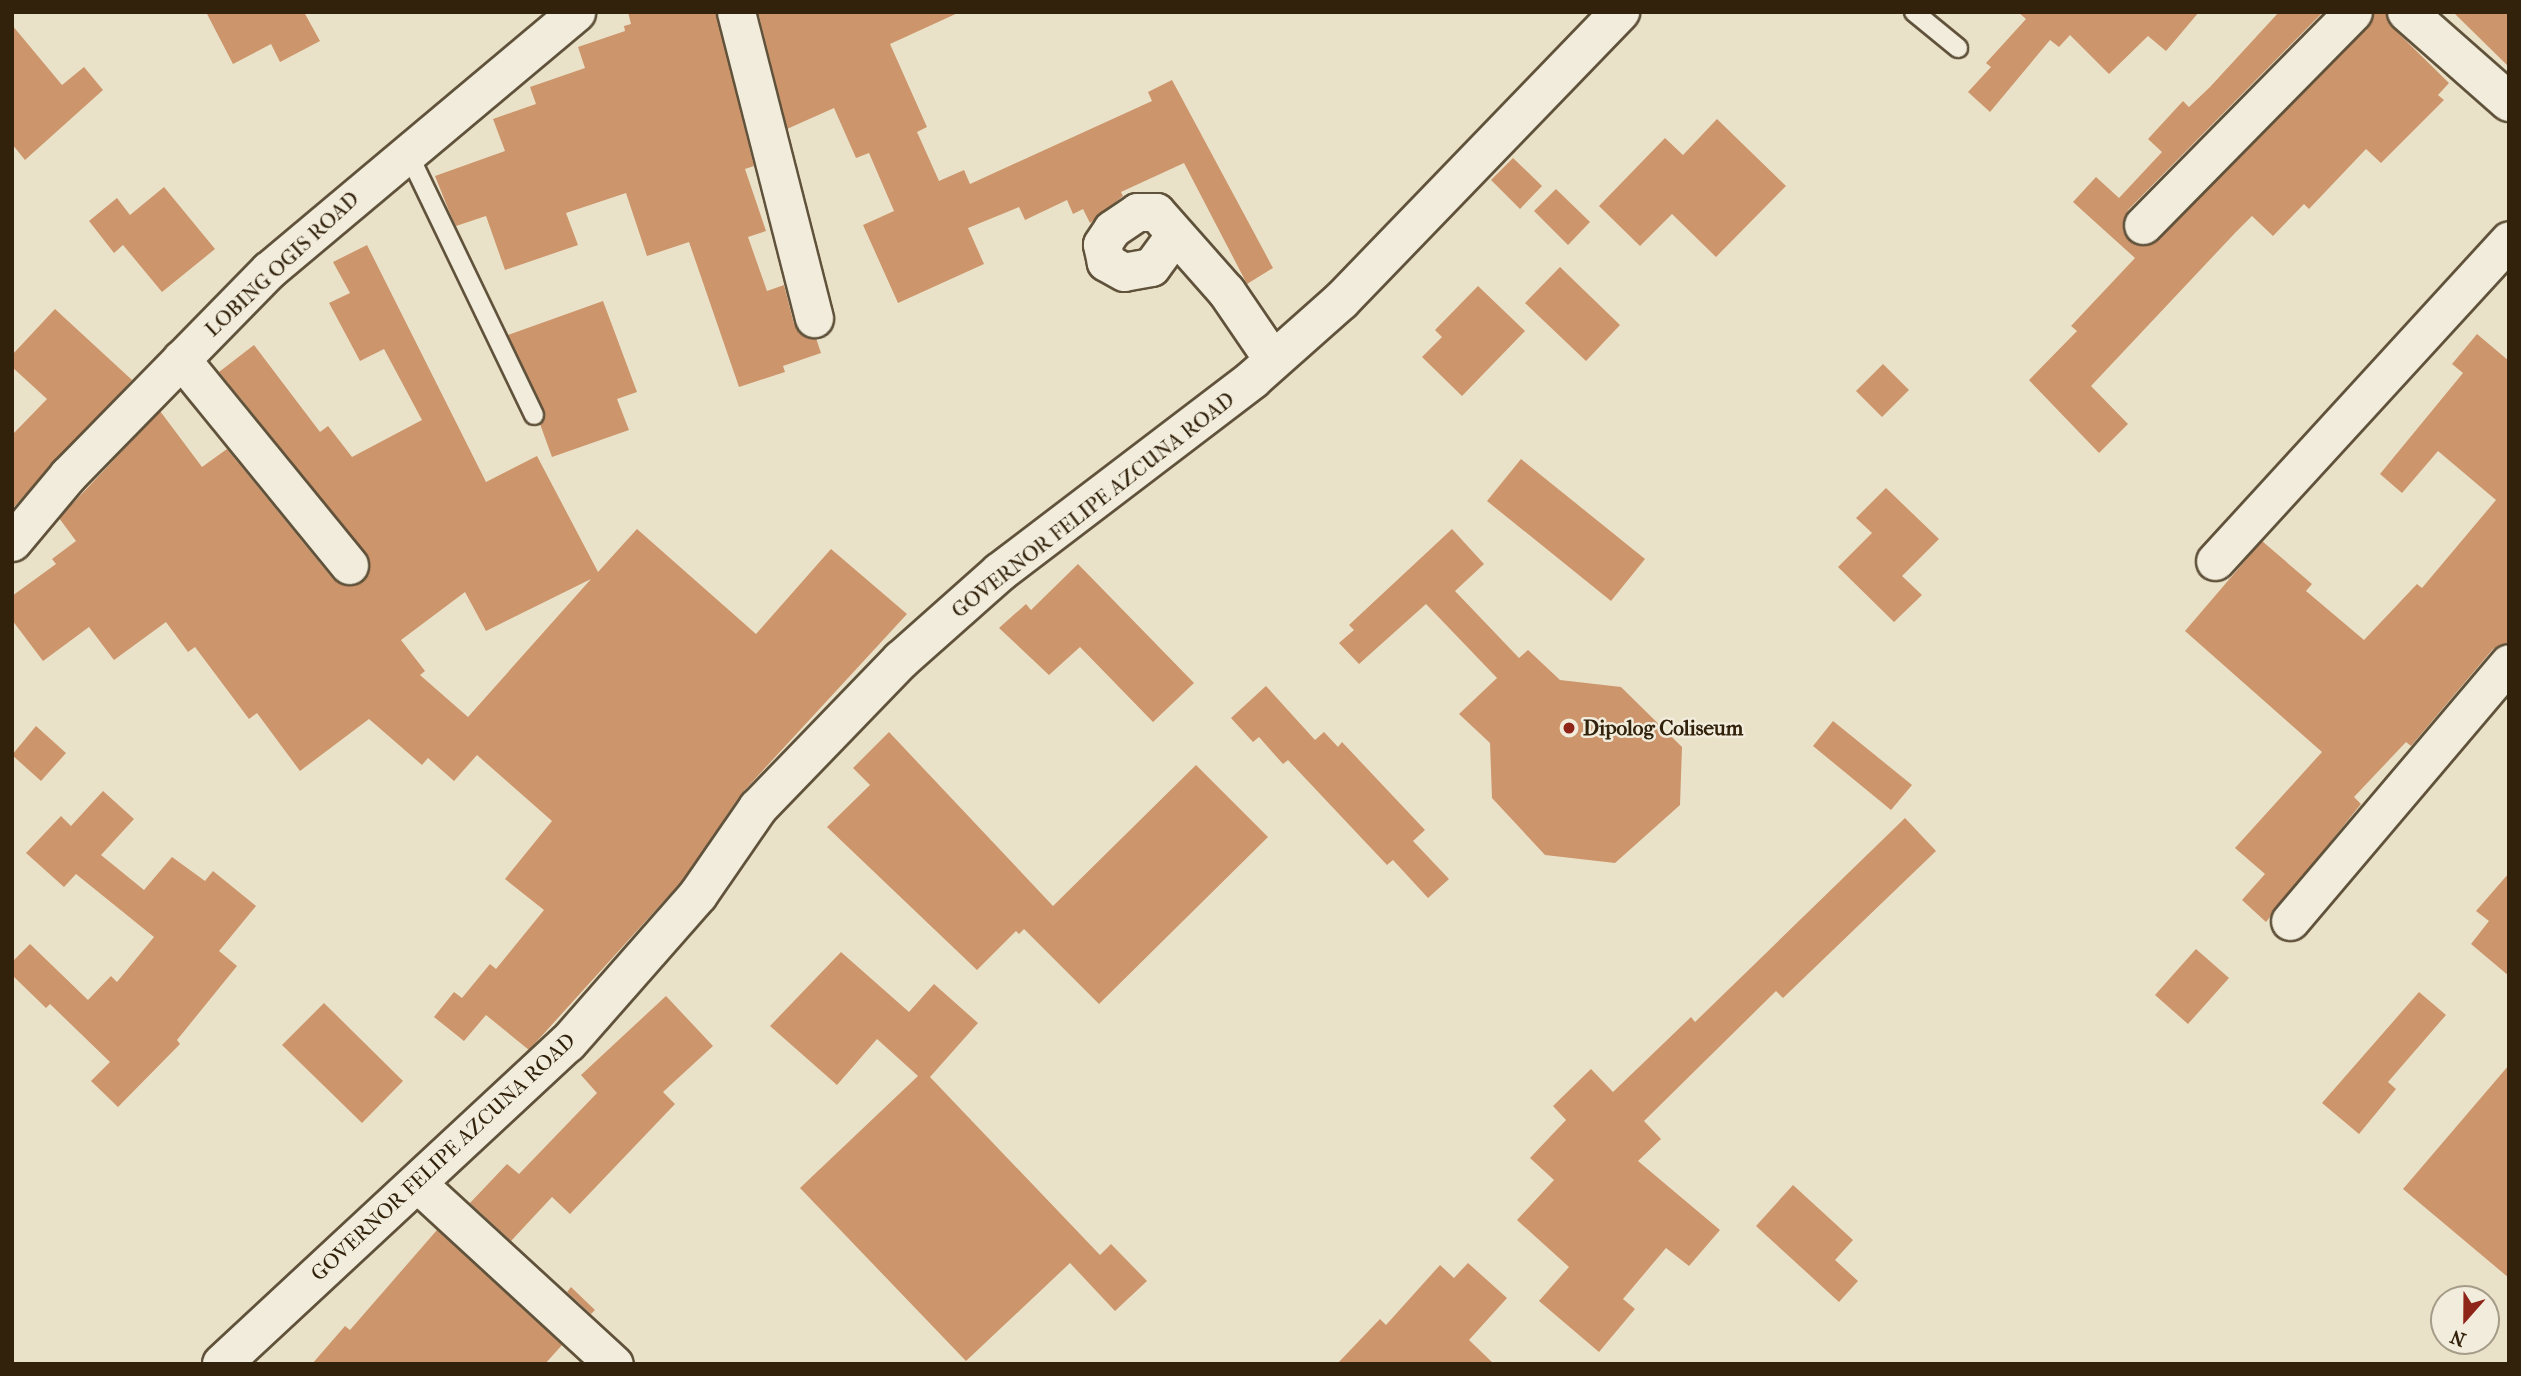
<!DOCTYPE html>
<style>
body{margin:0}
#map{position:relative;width:2521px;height:1376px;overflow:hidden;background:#eae2c8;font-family:"IM FELL French Canon",serif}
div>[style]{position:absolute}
.building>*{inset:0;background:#cc956c}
.roads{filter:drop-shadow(2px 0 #60523b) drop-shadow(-2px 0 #60523b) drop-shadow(0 2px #60523b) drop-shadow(0 -2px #60523b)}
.service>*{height:18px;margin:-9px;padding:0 9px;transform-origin:9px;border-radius:9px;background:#f1ecdb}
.minor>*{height:37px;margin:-18.5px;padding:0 18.5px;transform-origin:18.5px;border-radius:18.5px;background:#f1ecdb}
.tertiary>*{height:38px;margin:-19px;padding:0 19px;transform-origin:19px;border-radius:19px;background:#f1ecdb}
.dots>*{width:19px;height:19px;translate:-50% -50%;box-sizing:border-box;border:4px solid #f1ecdb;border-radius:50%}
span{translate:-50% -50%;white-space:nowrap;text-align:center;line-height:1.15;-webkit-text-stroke:5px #f1ecdb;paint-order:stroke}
.street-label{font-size:21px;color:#32220c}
.poi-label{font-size:21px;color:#32220c;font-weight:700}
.left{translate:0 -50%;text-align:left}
.frame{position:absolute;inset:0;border:14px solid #32220c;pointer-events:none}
.north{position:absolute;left:2430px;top:1285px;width:70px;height:70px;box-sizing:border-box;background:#f1ecdb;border:2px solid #a59b88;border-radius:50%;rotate:201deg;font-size:19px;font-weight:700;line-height:28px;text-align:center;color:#32220c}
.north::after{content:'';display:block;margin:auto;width:24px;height:32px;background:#8f2418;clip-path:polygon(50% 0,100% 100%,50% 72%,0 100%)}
</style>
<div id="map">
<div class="building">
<div style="clip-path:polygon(206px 12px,304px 12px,320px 41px,280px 62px,271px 44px,233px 64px)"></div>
<div style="clip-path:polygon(628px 12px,716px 12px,754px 166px,745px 169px,766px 231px,748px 237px,767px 291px,784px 285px,794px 324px,800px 333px,816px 338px,821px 353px,783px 366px,785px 372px,739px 387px,689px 242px,647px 256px,626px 193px,566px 213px,578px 245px,505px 270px,486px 216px,456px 226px,449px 211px,435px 176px,505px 151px,493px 119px,536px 104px,530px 87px,585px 68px,578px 47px,625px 31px,624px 26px,631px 24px)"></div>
<div style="clip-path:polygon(758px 12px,960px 12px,890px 44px,927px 127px,917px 132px,939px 181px,964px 170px,970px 184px,1152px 101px,1148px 92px,1172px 80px,1273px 268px,1247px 284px,1184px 163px,1121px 192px,1123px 196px,1090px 223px,1083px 209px,1073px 214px,1067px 200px,1025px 220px,1019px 207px,968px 228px,984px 264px,898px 303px,863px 225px,894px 211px,869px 153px,856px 158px,834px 108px,787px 129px)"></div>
<div style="clip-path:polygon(2018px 12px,2199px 12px,2166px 51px,2148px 36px,2109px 74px,2070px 35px,2059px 47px,2050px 40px,1990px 112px,1968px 92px,1991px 67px,1986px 63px,2026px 19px)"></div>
<div style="clip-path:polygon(2279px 12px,2323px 12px,2128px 210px,2123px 230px,2129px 240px,2148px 245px,2158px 240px,2368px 27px,2373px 12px,2386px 12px,2393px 28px,2449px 83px,2438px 95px,2444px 100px,2381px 163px,2366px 149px,2309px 209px,2304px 204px,2273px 236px,2252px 216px,2235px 233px,2091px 386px,2128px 424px,2099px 453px,2029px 380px,2077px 331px,2071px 326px,2135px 258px,2073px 202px,2096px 177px,2119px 198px,2162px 152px,2148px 139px,2183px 101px,2189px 107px,2210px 87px)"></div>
<div style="clip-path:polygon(2453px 12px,2509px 12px,2509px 67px)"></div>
<div style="clip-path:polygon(12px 25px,62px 85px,84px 67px,103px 90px,25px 160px,12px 144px)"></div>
<div style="clip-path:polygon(1717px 119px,1786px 186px,1716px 257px,1672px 214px,1640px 246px,1599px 206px,1665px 138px,1683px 155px)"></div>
<div style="clip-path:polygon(1513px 158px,1542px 186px,1520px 209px,1491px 180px)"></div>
<div style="clip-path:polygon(164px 187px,215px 249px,162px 292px,123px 245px,114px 253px,89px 221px,117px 198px,130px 215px)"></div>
<div style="clip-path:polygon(1556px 189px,1590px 222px,1568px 245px,1534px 211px)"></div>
<div style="clip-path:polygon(evenodd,367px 245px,486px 482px,537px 456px,598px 572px,637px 529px,756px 634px,831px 549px,907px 614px,742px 793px,681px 882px,529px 1050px,486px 1015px,464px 1041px,434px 1017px,454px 992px,462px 998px,490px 964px,496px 969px,544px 910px,505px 879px,552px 821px,477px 755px,454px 781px,428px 758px,422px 765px,369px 719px,300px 771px,257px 713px,249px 719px,195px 647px,188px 652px,166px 622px,114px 660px,89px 627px,43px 661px,12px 620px,12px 596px,56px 564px,52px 559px,76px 541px,59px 518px,160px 411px,202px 467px,227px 449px,333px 579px,352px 586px,363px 581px,370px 562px,365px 552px,219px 372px,254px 345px,320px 432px,328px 426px,352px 457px,422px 420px,384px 349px,360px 361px,329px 303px,350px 293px,333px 262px,367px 245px,591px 579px,468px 717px,420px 675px,425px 671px,401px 640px,465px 592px,486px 631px,591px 579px)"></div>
<div style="clip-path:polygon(1560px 267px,1620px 325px,1586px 361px,1525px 303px)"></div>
<div style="clip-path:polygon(1478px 286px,1525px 331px,1462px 396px,1422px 357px,1442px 337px,1435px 330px)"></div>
<div style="clip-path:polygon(603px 301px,637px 392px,617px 399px,629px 430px,552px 457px,540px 424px,544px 410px,508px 335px)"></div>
<div style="clip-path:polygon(55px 309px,132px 380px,12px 509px,12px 435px,47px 399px,12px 367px,12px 355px)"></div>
<div style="clip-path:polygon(2477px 334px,2509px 361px,2509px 642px,2493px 649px,2411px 746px,2406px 742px,2354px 797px,2361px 804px,2266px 922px,2242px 900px,2265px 874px,2235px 848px,2322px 752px,2185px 631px,2262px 541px,2312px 584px,2306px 591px,2364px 640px,2417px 584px,2422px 588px,2496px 500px,2438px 451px,2402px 493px,2380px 474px,2463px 373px,2452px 364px)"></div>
<div style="clip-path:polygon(1883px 364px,1909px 390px,1882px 417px,1856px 391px)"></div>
<div style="clip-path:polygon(1521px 459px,1645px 559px,1611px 601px,1487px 501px)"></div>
<div style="clip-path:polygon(1886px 488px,1939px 539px,1902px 576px,1922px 595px,1894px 622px,1838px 567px,1872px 533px,1856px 518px)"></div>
<div style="clip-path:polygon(1452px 529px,1484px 564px,1455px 591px,1519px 658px,1528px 650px,1560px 680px,1621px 687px,1682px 747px,1680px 805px,1615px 863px,1545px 855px,1492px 798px,1490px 743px,1459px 714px,1497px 678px,1426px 604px,1359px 664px,1339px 643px,1354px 630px,1349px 625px)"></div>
<div style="clip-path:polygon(1078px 564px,1194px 683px,1153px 722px,1080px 647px,1049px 675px,999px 628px,1026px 604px,1031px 610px)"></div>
<div style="clip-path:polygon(1266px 686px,1315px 740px,1324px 732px,1338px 747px,1342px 742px,1425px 830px,1413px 841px,1449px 879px,1428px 898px,1393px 860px,1387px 865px,1288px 760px,1283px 764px,1259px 737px,1253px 742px,1231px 718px)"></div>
<div style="clip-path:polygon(1833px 721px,1912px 785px,1891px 810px,1813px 746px)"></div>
<div style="clip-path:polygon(36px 726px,66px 753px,41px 781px,12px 755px)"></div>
<div style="clip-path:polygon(889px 732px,1053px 906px,1196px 765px,1268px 837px,1099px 1004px,1024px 929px,1019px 934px,1016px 931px,977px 970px,827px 827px,870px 785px,853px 768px)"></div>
<div style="clip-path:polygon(103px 791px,134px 819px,101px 855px,144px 890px,172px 857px,205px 881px,213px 871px,256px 906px,219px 951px,237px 966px,177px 1040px,180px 1044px,118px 1107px,91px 1081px,110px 1062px,50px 1004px,46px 1008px,12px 975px,12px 962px,30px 944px,88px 1000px,111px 976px,117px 982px,154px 937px,76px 874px,64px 887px,26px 853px,61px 816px,71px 826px)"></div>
<div style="clip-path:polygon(1905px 818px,1936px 851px,1783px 998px,1776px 991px,1644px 1121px,1661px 1139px,1638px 1161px,1720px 1230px,1689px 1266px,1666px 1248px,1623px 1299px,1635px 1309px,1599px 1352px,1539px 1301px,1569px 1267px,1517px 1220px,1554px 1180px,1530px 1158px,1566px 1120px,1553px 1106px,1591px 1069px,1613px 1092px,1691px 1017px,1695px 1022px)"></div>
<div style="clip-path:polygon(2509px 873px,2509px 976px,2471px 944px,2489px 921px,2476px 911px)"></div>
<div style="clip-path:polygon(2196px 949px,2229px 978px,2188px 1024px,2155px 995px)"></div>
<div style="clip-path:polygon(841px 952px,909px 1012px,934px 984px,978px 1023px,930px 1077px,1100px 1255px,1111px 1244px,1147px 1281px,1115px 1311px,1070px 1263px,966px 1361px,800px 1188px,918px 1076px,877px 1039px,837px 1085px,770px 1026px)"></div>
<div style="clip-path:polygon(2419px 992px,2446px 1015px,2388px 1082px,2396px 1089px,2359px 1134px,2322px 1103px)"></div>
<div style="clip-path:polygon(666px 996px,713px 1046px,663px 1092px,675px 1104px,570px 1214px,552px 1197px,511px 1241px,470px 1203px,507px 1164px,519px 1174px,597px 1093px,581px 1075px)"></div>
<div style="clip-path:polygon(324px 1003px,403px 1081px,362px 1123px,282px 1045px)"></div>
<div style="clip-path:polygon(2509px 1065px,2509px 1278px,2403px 1189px)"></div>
<div style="clip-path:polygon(1793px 1185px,1853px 1240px,1835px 1260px,1858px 1281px,1839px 1302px,1756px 1226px)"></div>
<div style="clip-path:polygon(437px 1230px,562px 1345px,545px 1364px,312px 1364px,345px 1326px,350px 1330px)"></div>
<div style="clip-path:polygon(1468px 1263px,1507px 1298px,1469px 1340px,1494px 1364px,1337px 1364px,1380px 1319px,1386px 1325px,1440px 1265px,1454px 1278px)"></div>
<div style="clip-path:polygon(571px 1287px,595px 1310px,591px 1314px,567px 1292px)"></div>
</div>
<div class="roads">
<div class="service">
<div style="left:1914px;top:12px;width:57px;rotate:39.3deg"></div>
<div style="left:407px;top:151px;width:293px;rotate:64.3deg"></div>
</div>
<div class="minor">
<div style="left:736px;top:12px;width:316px;rotate:75.7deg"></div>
<div style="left:2143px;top:225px;width:299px;rotate:-45.4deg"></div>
<div style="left:1173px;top:237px;width:37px;rotate:126deg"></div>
<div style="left:1151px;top:267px;width:27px;rotate:170deg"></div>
<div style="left:1124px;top:272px;width:21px;rotate:-151deg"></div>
<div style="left:1106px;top:262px;width:18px;rotate:-103deg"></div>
<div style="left:1102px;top:244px;width:18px;rotate:-56deg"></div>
<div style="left:1112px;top:229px;width:30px;rotate:-34deg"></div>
<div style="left:1137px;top:212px;width:19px"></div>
<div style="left:1156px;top:212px;width:106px;rotate:48.5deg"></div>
<div style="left:1226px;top:291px;width:83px;rotate:55.7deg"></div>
<div style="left:181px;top:359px;width:266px;rotate:50.8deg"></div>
<div style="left:12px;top:542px;width:87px;rotate:-50.1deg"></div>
<div style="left:68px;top:475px;width:287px;rotate:-45.6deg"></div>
<div style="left:269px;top:270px;width:401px;rotate:-40deg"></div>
<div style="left:2215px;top:561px;width:435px;rotate:-47.5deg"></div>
<div style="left:2290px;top:921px;width:338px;rotate:-49.7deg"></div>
<div style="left:418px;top:1184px;width:266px;rotate:42.6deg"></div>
</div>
<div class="tertiary">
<div style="left:2407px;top:12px;width:136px;rotate:41.4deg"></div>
<div style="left:222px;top:1364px;width:472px;rotate:-42.9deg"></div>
<div style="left:568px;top:1043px;width:197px;rotate:-48.7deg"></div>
<div style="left:698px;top:895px;width:106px;rotate:-55.4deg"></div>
<div style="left:758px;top:808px;width:206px;rotate:-46deg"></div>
<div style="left:901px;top:660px;width:132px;rotate:-41.6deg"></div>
<div style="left:1000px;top:572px;width:318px;rotate:-37.3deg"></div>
<div style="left:1253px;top:379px;width:118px;rotate:-41.6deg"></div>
<div style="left:1341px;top:301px;width:402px;rotate:-46deg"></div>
</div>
</div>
<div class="dots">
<div style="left:1569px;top:728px;background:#8f2418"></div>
</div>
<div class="street-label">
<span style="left:282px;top:264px;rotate:-43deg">LOBING OGIS ROAD</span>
<span style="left:1093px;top:505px;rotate:-38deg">GOVERNOR FELIPE AZCUNA ROAD</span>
<span style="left:443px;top:1157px;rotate:-43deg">GOVERNOR FELIPE AZCUNA ROAD</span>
</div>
<div class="poi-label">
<span class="left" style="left:1583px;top:728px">Dipolog Coliseum</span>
</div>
<div class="frame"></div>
<div class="north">N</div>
</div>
